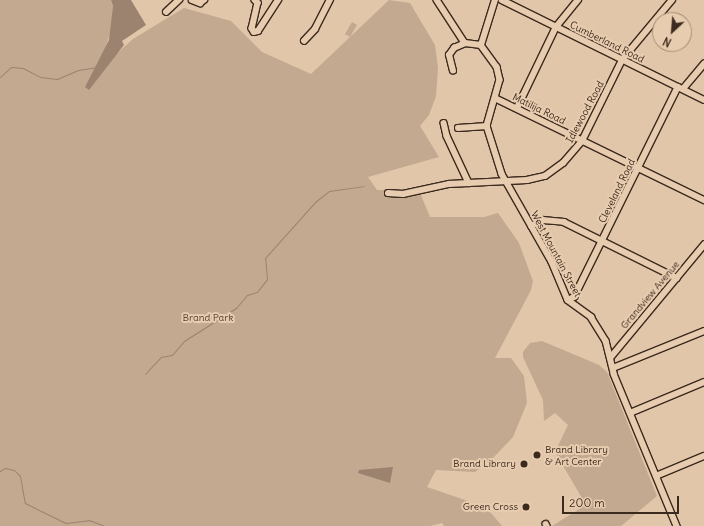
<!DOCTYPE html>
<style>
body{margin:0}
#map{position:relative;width:704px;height:526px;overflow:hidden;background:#e1c6a9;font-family:Delius,sans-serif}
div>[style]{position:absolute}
.green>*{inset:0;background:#c3a990}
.water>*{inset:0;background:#9b836f}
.stream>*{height:1px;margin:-0.5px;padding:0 0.5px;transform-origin:0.5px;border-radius:0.5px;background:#9b836f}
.roads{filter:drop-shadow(1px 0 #3b2a1e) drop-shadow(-1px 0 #3b2a1e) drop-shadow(0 1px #3b2a1e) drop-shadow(0 -1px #3b2a1e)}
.minor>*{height:5.5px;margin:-2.75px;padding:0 2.75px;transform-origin:2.75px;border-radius:2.75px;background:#e8ccaf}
.dots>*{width:11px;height:11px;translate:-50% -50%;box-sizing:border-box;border:2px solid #e8ccaf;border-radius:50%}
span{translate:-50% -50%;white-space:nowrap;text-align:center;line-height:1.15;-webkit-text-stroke:4px #e8ccaf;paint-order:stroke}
.street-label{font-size:10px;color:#3b2a1e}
.park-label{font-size:10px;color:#4f3d2f}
.poi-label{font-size:10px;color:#3b2a1e}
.left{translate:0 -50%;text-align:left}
.right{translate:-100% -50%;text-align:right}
.north{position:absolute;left:652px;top:12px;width:40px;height:40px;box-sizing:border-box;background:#e8ccaf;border:1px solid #a38b75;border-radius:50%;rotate:206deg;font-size:11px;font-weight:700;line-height:16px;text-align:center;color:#3b2a1e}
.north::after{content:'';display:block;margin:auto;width:14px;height:18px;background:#3b2a1e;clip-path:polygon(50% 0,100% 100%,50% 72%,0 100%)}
.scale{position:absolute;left:562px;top:496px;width:117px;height:18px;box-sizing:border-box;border:2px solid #3b2a1e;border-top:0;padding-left:5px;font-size:12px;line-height:14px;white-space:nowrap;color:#3b2a1e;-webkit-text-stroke:3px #e8ccaf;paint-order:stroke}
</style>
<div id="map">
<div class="green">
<div style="clip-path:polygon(0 0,111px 0,113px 6px,111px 31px,103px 55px,112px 58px,133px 39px,184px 8px,231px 21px,262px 52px,311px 74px,389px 0,410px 3px,435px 45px,438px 68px,436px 96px,429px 115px,420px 126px,439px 157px,368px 177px,377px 190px,386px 190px,387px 196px,393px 198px,420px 193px,430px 217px,484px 217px,498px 213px,519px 243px,533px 281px,531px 290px,495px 358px,511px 358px,524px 376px,527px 403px,513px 437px,493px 458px,475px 472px,436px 470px,427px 487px,465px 500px,491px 513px,502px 526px,444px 526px,442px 523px,430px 526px,0 526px)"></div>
<div style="clip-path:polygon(352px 22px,357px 25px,350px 37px,345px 34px)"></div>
<div style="clip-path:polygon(542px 341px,599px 365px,607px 372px,657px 496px,621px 526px,552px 526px,586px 505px,555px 452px,568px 425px,555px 413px,544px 421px,543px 400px,523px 357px,523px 352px,530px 343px)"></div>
</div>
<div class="water">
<div style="clip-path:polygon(111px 0,131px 0,146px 25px,122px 41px,124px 45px,89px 90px,85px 87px,109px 40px,113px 6px)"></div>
<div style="clip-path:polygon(393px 467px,390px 483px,358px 473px,359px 470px)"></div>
</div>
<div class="stream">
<div style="left:0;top:77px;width:15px;rotate:-42deg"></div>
<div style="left:11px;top:67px;width:12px;rotate:5deg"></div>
<div style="left:23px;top:68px;width:19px;rotate:28deg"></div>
<div style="left:40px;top:77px;width:17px;rotate:7deg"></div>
<div style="left:57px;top:79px;width:23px;rotate:-23deg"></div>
<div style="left:78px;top:70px;width:18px;rotate:-9deg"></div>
<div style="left:145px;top:374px;width:23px;rotate:-47deg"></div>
<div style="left:161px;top:357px;width:11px;rotate:-10deg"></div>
<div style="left:172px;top:355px;width:18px;rotate:-49deg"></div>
<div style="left:184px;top:341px;width:62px;rotate:-32.4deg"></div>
<div style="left:236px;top:308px;width:17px;rotate:-50deg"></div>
<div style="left:247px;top:295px;width:10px;rotate:-17deg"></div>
<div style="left:257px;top:292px;width:16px;rotate:-52deg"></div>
<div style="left:267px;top:279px;width:21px;rotate:-95deg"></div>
<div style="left:265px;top:258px;width:75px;rotate:-48.2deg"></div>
<div style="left:315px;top:202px;width:18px;rotate:-38deg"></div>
<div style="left:329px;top:191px;width:35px;rotate:-8deg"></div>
<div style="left:0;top:471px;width:6px;rotate:-31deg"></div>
<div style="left:5px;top:468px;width:9px;rotate:13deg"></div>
<div style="left:14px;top:470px;width:8px;rotate:45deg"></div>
<div style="left:20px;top:476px;width:27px;rotate:80deg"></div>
<div style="left:25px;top:503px;width:18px;rotate:27deg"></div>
<div style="left:41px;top:511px;width:28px;rotate:26deg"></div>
<div style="left:66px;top:523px;width:23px;rotate:-7deg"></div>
<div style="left:89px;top:520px;width:17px;rotate:21deg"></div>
</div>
<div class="roads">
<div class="minor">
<div style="left:192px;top:0;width:9px;rotate:21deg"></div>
<div style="left:200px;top:3px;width:5px;rotate:-37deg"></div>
<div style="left:255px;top:0;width:4px;rotate:45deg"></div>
<div style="left:258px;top:3px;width:26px;rotate:103deg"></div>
<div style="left:252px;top:28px;width:4px;rotate:63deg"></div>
<div style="left:254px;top:32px;width:4px;rotate:-14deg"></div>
<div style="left:258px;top:31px;width:37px;rotate:-57deg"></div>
<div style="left:437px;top:0;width:51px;rotate:56.9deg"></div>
<div style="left:465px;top:43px;width:16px;rotate:7deg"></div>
<div style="left:481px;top:45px;width:27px;rotate:54deg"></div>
<div style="left:497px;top:67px;width:13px;rotate:77deg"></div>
<div style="left:500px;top:80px;width:48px;rotate:105.8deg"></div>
<div style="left:487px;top:126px;width:50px;rotate:72.6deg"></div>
<div style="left:502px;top:174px;width:101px;rotate:60.4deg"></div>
<div style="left:552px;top:262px;width:41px;rotate:67.2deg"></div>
<div style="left:568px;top:300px;width:29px;rotate:36deg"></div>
<div style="left:591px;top:317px;width:28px;rotate:58deg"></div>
<div style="left:606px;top:341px;width:34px;rotate:76deg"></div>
<div style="left:614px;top:374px;width:165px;rotate:67.5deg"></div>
<div style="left:502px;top:0;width:225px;rotate:26.3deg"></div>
<div style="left:166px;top:12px;width:18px;rotate:-43deg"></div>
<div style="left:304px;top:41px;width:16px;rotate:-47deg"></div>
<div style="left:315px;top:29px;width:33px;rotate:-63deg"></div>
<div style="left:481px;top:45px;width:47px;rotate:-72.7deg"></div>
<div style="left:453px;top:71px;width:16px;rotate:-104deg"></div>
<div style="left:449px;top:55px;width:9px;rotate:-54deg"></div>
<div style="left:454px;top:48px;width:12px;rotate:-24deg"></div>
<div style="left:683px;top:89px;width:33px;rotate:-50deg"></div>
<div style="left:495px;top:98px;width:233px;rotate:26deg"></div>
<div style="left:517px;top:108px;width:90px;rotate:-64.3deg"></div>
<div style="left:556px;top:27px;width:35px;rotate:-51deg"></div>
<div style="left:444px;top:123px;width:13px;rotate:77deg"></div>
<div style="left:447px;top:136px;width:52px;rotate:64.9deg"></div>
<div style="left:458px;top:128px;width:29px;rotate:-4deg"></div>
<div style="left:388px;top:193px;width:15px;rotate:4deg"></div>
<div style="left:403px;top:194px;width:47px;rotate:-12.3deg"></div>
<div style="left:449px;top:184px;width:78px;rotate:-2.9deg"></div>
<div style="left:527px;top:180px;width:18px;rotate:-13deg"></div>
<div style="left:545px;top:176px;width:22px;rotate:-36deg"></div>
<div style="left:563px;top:163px;width:29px;rotate:-49deg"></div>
<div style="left:582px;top:141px;width:90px;rotate:-63.7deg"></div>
<div style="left:622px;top:60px;width:78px;rotate:-50.2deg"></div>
<div style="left:531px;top:226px;width:13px;rotate:-27deg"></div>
<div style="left:543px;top:220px;width:21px;rotate:5deg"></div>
<div style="left:564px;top:222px;width:126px;rotate:26.4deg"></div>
<div style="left:568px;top:300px;width:7px;rotate:-27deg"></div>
<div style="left:574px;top:297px;width:234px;rotate:-63.7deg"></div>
<div style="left:611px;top:357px;width:146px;rotate:-50.3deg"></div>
<div style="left:613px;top:368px;width:98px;rotate:-22.1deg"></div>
<div style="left:630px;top:413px;width:80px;rotate:-22.7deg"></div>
<div style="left:656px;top:476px;width:52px;rotate:-22.6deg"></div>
<div style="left:546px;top:524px;width:2px;rotate:63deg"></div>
</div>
</div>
<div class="dots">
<div style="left:537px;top:455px;background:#3b2a1e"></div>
<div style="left:524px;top:464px;background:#3b2a1e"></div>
<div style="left:526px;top:507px;background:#3b2a1e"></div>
</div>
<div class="street-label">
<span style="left:607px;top:42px;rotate:26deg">Cumberland Road</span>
<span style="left:539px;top:109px;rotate:26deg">Matilija Road</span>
<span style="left:585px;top:112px;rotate:-62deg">Idlewood Road</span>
<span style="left:617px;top:191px;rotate:-64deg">Cleveland Road</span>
<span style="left:556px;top:254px;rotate:62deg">West Mountain Street</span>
<span style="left:650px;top:295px;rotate:-50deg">Grandview Avenue</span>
</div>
<div class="park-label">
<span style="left:208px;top:318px">Brand Park</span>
</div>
<div class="poi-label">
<span class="left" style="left:545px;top:455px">Brand Library<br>&amp; Art Center</span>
<span class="right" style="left:516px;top:464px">Brand Library</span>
<span class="right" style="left:518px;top:507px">Green Cross</span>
</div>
<div class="north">N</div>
<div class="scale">200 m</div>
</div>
